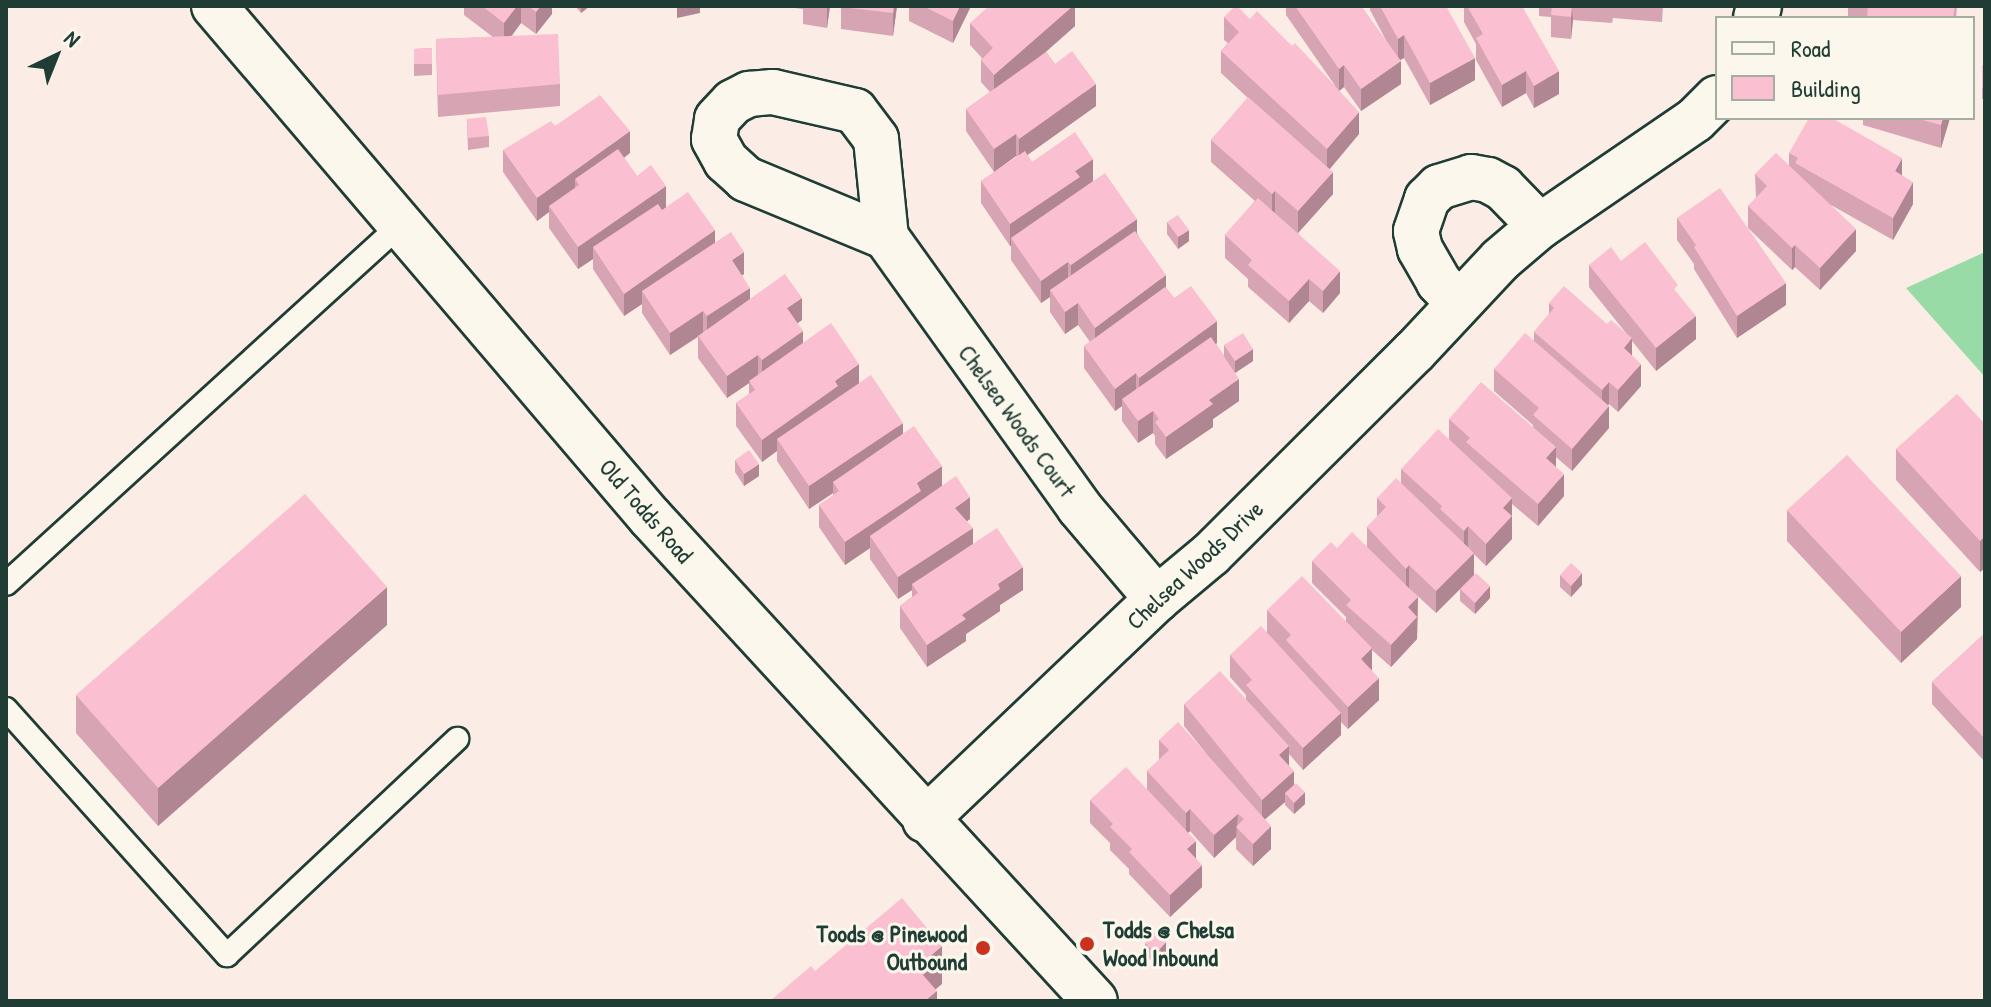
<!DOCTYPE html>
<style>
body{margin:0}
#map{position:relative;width:1991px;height:1007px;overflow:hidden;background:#fbece6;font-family:"Patrick Hand",sans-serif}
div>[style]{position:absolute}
.green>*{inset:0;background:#98dba7}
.roads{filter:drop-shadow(2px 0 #1f3d34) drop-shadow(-2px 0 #1f3d34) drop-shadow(0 2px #1f3d34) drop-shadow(0 -2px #1f3d34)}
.service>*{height:22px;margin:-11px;padding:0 11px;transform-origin:11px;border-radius:11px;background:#fbf7ec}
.minor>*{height:44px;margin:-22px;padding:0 22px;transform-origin:22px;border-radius:22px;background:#fbf7ec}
.secondary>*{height:44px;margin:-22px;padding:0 22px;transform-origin:22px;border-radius:22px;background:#fbf7ec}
.wall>*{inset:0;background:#d7a4b3}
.shaded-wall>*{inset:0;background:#af8692}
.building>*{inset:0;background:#fabfd0}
.dots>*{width:22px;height:22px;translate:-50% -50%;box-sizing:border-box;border:4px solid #fbf7ec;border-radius:50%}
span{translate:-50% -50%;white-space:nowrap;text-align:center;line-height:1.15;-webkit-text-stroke:6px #fbf7ec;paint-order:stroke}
.street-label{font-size:24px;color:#1f3d34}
.poi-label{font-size:24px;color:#1f3d34;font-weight:700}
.left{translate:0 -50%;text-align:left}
.right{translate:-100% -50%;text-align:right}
.frame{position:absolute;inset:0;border:8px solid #1f3d34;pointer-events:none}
.legend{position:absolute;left:1715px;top:16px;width:260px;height:104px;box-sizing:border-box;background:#fbf7ec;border:2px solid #a3ada2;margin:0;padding:10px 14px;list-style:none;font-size:24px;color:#1f3d34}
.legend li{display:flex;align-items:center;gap:16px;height:40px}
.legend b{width:40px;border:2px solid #a3ada2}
.north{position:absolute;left:16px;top:16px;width:80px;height:80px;-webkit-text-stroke:6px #fbf7ec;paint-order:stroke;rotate:43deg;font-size:22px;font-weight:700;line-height:32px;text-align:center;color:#1f3d34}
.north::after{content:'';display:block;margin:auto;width:28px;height:36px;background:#1f3d34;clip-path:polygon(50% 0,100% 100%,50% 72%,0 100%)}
</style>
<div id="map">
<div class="green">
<div style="clip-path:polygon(1985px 252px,1985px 377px,1906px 288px)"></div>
</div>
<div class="roads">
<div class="service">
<div style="left:6px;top:584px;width:532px;rotate:-42.33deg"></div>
<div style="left:6px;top:709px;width:331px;rotate:48.1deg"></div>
<div style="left:227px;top:955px;width:316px;rotate:-43.2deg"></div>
</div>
<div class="minor">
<div style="left:1756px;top:18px;width:12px;rotate:-76deg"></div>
<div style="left:886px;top:237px;width:152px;rotate:-157.5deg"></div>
<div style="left:746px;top:179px;width:27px;rotate:-138deg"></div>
<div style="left:726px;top:161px;width:25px;rotate:-119deg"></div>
<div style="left:714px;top:139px;width:20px;rotate:-81deg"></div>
<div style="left:717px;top:119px;width:23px;rotate:-47deg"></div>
<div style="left:733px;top:102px;width:18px;rotate:-27deg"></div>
<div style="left:749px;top:94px;width:24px;rotate:-5deg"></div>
<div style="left:773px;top:92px;width:84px;rotate:13deg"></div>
<div style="left:855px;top:111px;width:35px;rotate:53deg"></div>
<div style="left:876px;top:139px;width:99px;rotate:84.2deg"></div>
<div style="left:886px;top:237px;width:332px;rotate:54.4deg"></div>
<div style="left:1079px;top:507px;width:121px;rotate:49.7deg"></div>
<div style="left:1458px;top:302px;width:28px;rotate:-134deg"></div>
<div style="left:1439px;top:282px;width:38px;rotate:-120deg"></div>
<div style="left:1420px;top:249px;width:18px;rotate:-103deg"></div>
<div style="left:1416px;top:231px;width:34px;rotate:-71deg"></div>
<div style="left:1427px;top:199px;width:17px;rotate:-45deg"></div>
<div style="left:1439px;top:187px;width:34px;rotate:-17deg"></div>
<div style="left:1471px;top:177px;width:17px;rotate:10deg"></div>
<div style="left:1488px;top:180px;width:17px;rotate:28deg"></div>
<div style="left:1503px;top:188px;width:53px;rotate:45.8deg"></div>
<div style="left:925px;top:820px;width:320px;rotate:-43.6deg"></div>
<div style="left:1157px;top:599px;width:70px;rotate:-39.8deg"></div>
<div style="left:1211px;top:554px;width:286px;rotate:-44.9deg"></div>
<div style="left:1414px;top:352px;width:126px;rotate:-46.9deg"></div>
<div style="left:1500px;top:260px;width:52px;rotate:-40.4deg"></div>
<div style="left:1540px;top:226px;width:188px;rotate:-34.4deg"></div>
<div style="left:1695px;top:120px;width:31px;rotate:-45deg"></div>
</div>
<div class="secondary">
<div style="left:214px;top:6px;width:672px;rotate:49.53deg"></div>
<div style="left:650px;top:517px;width:657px;rotate:47.4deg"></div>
</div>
</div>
<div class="wall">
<div style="clip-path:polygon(461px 6px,552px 6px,552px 14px,536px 34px,521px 23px,512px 36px,560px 84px,560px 106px,438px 117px,436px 39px,493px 37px,464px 15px,464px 8px)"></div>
<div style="clip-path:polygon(575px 6px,590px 6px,581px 13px)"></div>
<div style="clip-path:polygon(778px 6px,830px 6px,827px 28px,803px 24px,803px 9px)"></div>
<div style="clip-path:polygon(841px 6px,897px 6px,893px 36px,841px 29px)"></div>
<div style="clip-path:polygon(909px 6px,971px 6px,953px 43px,909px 21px)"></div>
<div style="clip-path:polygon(1075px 6px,1075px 26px,1046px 52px,1055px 64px,1096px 106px,1027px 155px,1032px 162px,1093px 181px,1137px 233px,1166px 288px,1174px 298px,1217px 343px,1216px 344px,1224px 356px,1224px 345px,1253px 361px,1235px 373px,1239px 401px,1213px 419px,1213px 427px,1166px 459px,1155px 444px,1155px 436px,1153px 433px,1138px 443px,1122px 421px,1122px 406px,1115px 411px,1084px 368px,1084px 346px,1090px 342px,1078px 325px,1065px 334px,1050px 312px,1050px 297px,1041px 303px,1011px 260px,1011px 246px,1010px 246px,981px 203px,981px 181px,1017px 157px,1016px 156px,994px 172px,966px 131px,966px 109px,990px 92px,981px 82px,981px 60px,982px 58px,970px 45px,970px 23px)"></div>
<div style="clip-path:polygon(1286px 6px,1361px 6px,1388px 44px,1370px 10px,1370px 6px,1446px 6px,1475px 80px,1430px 105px,1404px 58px,1400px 60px,1401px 84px,1361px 111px,1344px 87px,1339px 91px,1359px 134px,1330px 169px,1333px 194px,1298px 233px,1340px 293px,1323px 313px,1309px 301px,1289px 323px,1248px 287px,1248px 279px,1225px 258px,1225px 235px,1255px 201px,1211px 162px,1211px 140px,1248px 98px,1221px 73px,1221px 51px,1228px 43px,1224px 40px,1224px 17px,1250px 19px,1292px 46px,1336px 87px,1286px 15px)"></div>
<div style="clip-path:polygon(1464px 6px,1522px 6px,1559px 94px,1534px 108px,1526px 93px,1502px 107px,1476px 60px,1476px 44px,1464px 22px)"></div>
<div style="clip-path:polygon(1539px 6px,1663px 6px,1662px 22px,1613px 18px,1612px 23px,1573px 20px,1571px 39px,1551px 37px,1551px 17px,1539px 16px)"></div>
<div style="clip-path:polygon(1848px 6px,1957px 6px,1956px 18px,1848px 18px)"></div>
<div style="clip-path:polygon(432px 48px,432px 75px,414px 76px,414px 49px)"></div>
<div style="clip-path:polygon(1982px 65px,1985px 65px,1985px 99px,1982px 99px)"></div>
<div style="clip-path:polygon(1863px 118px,1950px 118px,1941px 148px,1863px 125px)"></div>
<div style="clip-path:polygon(467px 119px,489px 136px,489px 147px,468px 150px)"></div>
<div style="clip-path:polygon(555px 126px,630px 153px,624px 158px,637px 176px,666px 207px,715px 242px,744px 274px,742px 275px,750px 299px,802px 320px,797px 323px,803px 343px,859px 383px,903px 434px,942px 486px,970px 519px,967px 521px,973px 544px,1023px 590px,1000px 605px,1000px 611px,966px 634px,966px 641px,927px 667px,900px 628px,900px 606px,912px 597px,912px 590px,898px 599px,870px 559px,870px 548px,845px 565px,819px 527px,819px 505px,833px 496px,833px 493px,809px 509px,777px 461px,777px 451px,762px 462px,736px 426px,736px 403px,749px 394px,749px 383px,727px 398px,698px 358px,698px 337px,670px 355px,642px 313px,642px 304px,624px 316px,593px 269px,593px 259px,578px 269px,549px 228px,549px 212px,537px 221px,503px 172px,503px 150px)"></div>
<div style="clip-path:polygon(1789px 153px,1902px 175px,1913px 204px,1893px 240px,1831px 205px,1856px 251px,1820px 290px,1795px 267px,1792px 270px,1748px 228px,1748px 206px,1756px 198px,1755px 174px,1789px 165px)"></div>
<div style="clip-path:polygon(1677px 218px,1786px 305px,1737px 338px,1694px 269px,1694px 264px,1677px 240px)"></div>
<div style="clip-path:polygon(1167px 222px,1189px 241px,1178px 249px,1167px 234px)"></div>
<div style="clip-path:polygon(1621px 261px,1678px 294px,1696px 339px,1656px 371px,1632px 341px,1632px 355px,1641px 386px,1618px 412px,1609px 404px,1608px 405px,1609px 428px,1572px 471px,1556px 457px,1556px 467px,1564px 496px,1538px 526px,1512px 504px,1512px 539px,1486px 566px,1474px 554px,1474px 575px,1490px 598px,1475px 614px,1460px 601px,1460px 589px,1467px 582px,1436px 613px,1409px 588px,1418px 597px,1417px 639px,1391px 667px,1372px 650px,1372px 671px,1379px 700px,1348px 729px,1341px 722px,1341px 735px,1303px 770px,1289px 754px,1289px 766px,1294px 785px,1305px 804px,1294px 814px,1285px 805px,1285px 802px,1265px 819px,1271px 849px,1253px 866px,1236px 849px,1236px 837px,1214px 858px,1190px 831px,1188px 833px,1196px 858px,1202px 887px,1170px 917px,1129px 874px,1129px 869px,1110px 850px,1110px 843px,1090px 823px,1090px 800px,1147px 789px,1147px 771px,1159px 760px,1159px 740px,1205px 752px,1184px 726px,1184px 704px,1246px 699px,1246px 695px,1230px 677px,1230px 655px,1267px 632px,1267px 610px,1346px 621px,1346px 617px,1312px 583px,1312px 561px,1337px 548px,1367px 547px,1367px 527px,1377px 517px,1377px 498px,1401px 483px,1401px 469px,1449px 439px,1449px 419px,1533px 427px,1533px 425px,1494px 391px,1494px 369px,1534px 340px,1534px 332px,1549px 314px,1549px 303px,1607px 324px,1626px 333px,1589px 287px,1589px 265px)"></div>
<div style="clip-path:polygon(1985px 424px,1985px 568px,1980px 572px,1896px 480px,1896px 449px)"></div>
<div style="clip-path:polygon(735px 460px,759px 476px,744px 486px,735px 472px)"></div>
<div style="clip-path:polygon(1787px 510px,1961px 607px,1901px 663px,1787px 541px)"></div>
<div style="clip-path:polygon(1560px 575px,1582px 585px,1571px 597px,1560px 587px)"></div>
<div style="clip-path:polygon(387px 625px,158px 826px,76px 733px,76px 695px)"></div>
<div style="clip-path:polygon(1985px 633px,1985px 762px,1932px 704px,1932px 682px)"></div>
<div style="clip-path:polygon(1145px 943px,1166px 954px,1156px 965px,1145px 955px)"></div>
</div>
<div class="shaded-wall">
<div style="clip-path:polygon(517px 6px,521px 6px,521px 23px,504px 45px,504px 23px)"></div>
<div style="clip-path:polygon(541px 6px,552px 6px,552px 14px,536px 34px,536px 12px)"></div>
<div style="clip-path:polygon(581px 6px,590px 6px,581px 13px)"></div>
<div style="clip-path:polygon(677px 6px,700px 6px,700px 13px,677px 18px)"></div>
<div style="clip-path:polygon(827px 6px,830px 6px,827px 28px)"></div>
<div style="clip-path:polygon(894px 6px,897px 6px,893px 36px,893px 13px)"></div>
<div style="clip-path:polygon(960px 6px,971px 6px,953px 43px,953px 21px)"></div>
<div style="clip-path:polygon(1073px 6px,1075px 6px,1075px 26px,994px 97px,994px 75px)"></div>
<div style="clip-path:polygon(1572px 6px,1573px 20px,1571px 39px,1571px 17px)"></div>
<div style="clip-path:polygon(1404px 35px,1404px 58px,1398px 61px,1398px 39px)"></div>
<div style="clip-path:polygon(1475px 58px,1475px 80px,1430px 105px,1430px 83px)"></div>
<div style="clip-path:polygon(1401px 61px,1401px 84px,1361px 111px,1361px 89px)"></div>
<div style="clip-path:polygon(1344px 65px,1344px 87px,1339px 91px,1339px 69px)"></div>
<div style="clip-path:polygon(1526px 71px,1526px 93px,1502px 107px,1502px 85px)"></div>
<div style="clip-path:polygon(1559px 71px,1559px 94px,1534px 108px,1534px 86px)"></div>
<div style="clip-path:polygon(1096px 84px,1096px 106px,1019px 161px,1019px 139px)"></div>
<div style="clip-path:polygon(1359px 112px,1359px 134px,1327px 172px,1327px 149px)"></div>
<div style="clip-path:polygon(1943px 118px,1950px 118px,1941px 148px,1941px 125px)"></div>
<div style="clip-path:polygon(630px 131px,630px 153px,579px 190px,579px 185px,575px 179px,575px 193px,549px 206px,549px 212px,537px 221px,537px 198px)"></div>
<div style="clip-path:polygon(1016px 134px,1016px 156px,994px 172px,994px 149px)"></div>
<div style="clip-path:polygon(1902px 158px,1902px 180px,1895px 171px)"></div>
<div style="clip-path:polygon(1093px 159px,1093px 181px,1011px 238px,1011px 246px,1010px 246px,1010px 224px,1075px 171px)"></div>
<div style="clip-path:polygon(1333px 172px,1333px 194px,1298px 233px,1298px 211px)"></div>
<div style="clip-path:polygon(1913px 182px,1913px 204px,1893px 240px,1893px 218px)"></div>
<div style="clip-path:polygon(666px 186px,666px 208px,593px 247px,593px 259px,578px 269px,578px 247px)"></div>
<div style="clip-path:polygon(1275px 191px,1275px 213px,1272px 216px,1272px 194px)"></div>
<div style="clip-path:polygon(1137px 219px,1137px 241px,1071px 288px,1071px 265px)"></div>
<div style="clip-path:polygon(1856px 229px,1856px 251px,1820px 290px,1820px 268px)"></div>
<div style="clip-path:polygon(715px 230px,715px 252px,642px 291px,642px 304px,624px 316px,624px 294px)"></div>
<div style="clip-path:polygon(1189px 230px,1189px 241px,1178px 249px,1178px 237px)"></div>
<div style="clip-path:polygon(1795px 245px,1795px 267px,1792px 270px,1792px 248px)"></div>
<div style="clip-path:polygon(744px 252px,744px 274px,732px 282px,732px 260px)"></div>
<div style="clip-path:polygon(1068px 262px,1068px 284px,1050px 290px,1050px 297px,1041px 303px,1041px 281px)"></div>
<div style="clip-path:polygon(1340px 271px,1340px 293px,1323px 313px,1323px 291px)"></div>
<div style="clip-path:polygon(1166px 275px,1166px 297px,1095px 350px,1095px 328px)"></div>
<div style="clip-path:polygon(1309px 279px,1309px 301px,1289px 323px,1289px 301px)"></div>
<div style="clip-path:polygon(1786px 283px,1786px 305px,1737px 338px,1737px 316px)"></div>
<div style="clip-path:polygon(750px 288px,750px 310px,707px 338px,707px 316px)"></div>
<div style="clip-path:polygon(802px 298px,802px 320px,787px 331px,787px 308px)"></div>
<div style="clip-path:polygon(1078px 303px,1078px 325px,1065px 334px,1065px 312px)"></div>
<div style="clip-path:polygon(703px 311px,703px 333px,670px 355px,670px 333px)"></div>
<div style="clip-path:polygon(1696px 316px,1696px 339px,1656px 371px,1656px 348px)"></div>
<div style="clip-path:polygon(1217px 321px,1217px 343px,1139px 400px,1139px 378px)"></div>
<div style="clip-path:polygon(803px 331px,803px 354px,762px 382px,762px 360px)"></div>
<div style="clip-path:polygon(1632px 338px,1632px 361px,1624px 348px)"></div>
<div style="clip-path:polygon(1253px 349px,1253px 361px,1235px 373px,1235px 361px)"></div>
<div style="clip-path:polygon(758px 355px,758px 377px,727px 398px,727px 376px)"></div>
<div style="clip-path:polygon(859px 364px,859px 386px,777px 439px,777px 451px,762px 462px,762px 440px,835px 381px)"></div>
<div style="clip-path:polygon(1641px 364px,1641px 386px,1618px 412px,1618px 390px)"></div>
<div style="clip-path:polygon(1136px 373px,1136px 396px,1122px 399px,1122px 406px,1115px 411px,1115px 389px)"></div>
<div style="clip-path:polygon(1239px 379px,1239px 401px,1213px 419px,1213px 427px,1166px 459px,1166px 437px,1209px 400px)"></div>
<div style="clip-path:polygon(1609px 382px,1609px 404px,1602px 412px,1602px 390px)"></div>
<div style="clip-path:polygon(1609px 406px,1609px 428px,1572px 471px,1572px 449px)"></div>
<div style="clip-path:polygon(1153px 411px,1153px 433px,1138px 443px,1138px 421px)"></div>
<div style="clip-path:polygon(903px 423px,903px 445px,833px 482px,833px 493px,809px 509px,809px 486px)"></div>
<div style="clip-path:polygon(1556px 447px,1556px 469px,1546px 458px)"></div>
<div style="clip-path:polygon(759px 464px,759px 476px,744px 486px,744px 474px)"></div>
<div style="clip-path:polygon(942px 466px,942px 488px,870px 536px,870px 548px,845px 565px,845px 542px,917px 483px)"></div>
<div style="clip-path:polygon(1564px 474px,1564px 496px,1538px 526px,1538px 504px)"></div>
<div style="clip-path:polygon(970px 497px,970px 519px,955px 530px,955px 508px)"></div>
<div style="clip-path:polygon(1512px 498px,1512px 539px,1486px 566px,1486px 544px,1503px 508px)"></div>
<div style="clip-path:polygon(1468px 526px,1468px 549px,1464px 553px,1464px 531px)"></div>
<div style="clip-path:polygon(973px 528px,973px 550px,912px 584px,912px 590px,898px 599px,898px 577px)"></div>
<div style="clip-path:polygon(1985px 536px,1985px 568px,1980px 572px,1980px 541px)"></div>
<div style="clip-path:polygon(1474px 553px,1474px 575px,1436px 613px,1436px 591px)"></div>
<div style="clip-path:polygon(1409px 565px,1409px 588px,1406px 591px,1406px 569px)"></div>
<div style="clip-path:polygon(1023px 567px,1023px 590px,1000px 605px,1000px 611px,966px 634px,966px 641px,927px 667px,927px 645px,998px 584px)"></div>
<div style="clip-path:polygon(1582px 573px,1582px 585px,1571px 597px,1571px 586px)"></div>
<div style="clip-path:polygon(1961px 576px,1961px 607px,1901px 663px,1901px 632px)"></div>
<div style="clip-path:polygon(1490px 586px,1490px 598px,1475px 614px,1475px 603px)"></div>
<div style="clip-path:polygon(387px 587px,387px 625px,158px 826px,158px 788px)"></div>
<div style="clip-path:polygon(1418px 597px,1417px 639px,1391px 667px,1391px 645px,1408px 607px)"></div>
<div style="clip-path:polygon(1372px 648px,1372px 671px,1361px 659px)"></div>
<div style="clip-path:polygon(1379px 678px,1379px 700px,1348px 729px,1348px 707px)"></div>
<div style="clip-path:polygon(1341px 713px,1341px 735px,1303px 770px,1303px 748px)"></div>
<div style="clip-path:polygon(1289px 746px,1289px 768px,1279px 755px)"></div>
<div style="clip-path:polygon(1294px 771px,1294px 793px,1285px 793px,1285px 802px,1262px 822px,1262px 800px)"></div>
<div style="clip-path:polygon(1305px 792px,1305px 804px,1294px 814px,1294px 803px)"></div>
<div style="clip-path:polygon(1190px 809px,1190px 831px,1186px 835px,1186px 813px)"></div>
<div style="clip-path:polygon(1238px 814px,1236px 837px,1214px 858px,1214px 835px)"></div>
<div style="clip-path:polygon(1271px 826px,1271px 849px,1253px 866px,1253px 844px)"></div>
<div style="clip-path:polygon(1196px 841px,1196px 863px,1187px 849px)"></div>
<div style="clip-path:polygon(1202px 865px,1202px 887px,1170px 917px,1170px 895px)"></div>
<div style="clip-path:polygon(1166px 942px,1166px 954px,1156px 965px,1156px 953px)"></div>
<div style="clip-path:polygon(942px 946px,942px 984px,930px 994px,937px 991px,937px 1001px,923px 1001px,923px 962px)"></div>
</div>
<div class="building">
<div style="clip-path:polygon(482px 6px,517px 6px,504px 23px)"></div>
<div style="clip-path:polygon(528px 6px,541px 6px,536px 12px)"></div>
<div style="clip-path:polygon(841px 6px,894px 6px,893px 13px,841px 7px)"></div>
<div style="clip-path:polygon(923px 6px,960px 6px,953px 21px)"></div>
<div style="clip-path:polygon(989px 6px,1073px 6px,994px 75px,981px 60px,993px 48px,970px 23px)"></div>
<div style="clip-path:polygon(1235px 6px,1237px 6px,1250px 19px,1257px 11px,1292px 46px,1295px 43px,1359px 112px,1327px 149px,1221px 51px,1239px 32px,1224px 17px)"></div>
<div style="clip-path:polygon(1295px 6px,1361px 6px,1401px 61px,1361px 89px,1344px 65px,1339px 69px)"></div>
<div style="clip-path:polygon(1380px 6px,1446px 6px,1475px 58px,1430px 83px,1404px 35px,1398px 39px)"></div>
<div style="clip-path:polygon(1467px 6px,1522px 6px,1559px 71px,1534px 86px,1526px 71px,1502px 85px,1476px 38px,1483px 34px)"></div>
<div style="clip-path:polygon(1552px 6px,1572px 6px,1571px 17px,1551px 15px)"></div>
<div style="clip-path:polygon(1868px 6px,1955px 6px,1953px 18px,1867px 18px)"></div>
<div style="clip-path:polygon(558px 34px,560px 84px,438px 95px,436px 39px)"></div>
<div style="clip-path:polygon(432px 48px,432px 64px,414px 64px,414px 49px)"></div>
<div style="clip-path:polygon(1072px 51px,1096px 84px,1019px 139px,1016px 134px,994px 149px,966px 109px,1046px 52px,1055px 64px)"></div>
<div style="clip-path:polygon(1982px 65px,1985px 65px,1985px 87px,1982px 88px)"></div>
<div style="clip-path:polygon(600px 95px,630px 131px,537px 198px,503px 150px,551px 121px,555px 126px)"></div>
<div style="clip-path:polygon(1248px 97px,1333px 172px,1298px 211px,1275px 191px,1272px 194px,1211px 140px)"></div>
<div style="clip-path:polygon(486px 117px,489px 136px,468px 138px,467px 119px)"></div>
<div style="clip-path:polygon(1809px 118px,1832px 118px,1902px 158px,1895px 171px,1913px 182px,1893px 218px,1795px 163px,1798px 158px,1789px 153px)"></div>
<div style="clip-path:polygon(1915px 118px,1943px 118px,1941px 125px)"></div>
<div style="clip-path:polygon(1075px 132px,1093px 159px,1075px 171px,1080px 177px,1010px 224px,981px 181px,1025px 151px,1032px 162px)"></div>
<div style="clip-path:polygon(618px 149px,637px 176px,651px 165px,666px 186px,578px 247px,549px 206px,579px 185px,575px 179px)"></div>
<div style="clip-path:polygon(1776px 153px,1856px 229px,1820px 268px,1795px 245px,1792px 248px,1748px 206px,1767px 186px,1755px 174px)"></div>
<div style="clip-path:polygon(1105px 173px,1137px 219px,1071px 265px,1068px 262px,1041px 281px,1011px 238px)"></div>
<div style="clip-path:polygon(1720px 188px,1786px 283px,1737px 316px,1694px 247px,1696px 245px,1677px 218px)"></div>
<div style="clip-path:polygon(688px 192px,715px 230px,624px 294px,593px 247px,658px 204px,662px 210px)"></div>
<div style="clip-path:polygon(1258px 198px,1340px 271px,1323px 291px,1309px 279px,1289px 301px,1248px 265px,1252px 260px,1225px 235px)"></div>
<div style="clip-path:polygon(1178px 215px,1189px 230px,1178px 237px,1167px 222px)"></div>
<div style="clip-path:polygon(1135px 231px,1166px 275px,1095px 328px,1078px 303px,1065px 312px,1050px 290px)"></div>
<div style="clip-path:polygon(731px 232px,744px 252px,732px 260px,750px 288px,707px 316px,703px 311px,670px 333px,642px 291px)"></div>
<div style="clip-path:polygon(1645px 242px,1678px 285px,1674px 289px,1696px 316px,1656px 348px,1589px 265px,1611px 247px,1621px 261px)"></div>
<div style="clip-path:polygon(785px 274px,802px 298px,787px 308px,803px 331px,762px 360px,758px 355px,727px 376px,698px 336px)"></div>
<div style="clip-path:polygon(1191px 286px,1217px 321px,1139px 378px,1136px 373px,1115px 389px,1084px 346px,1165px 287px,1174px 298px)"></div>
<div style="clip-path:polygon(1564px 286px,1607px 324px,1611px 320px,1632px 338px,1624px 348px,1641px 364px,1618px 390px,1609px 382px,1602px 390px,1534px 332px,1554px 308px,1549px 303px)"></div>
<div style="clip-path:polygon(831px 323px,859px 364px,835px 381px,838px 386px,762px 440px,736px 403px,755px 390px,749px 381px)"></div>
<div style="clip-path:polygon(1243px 333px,1253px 349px,1235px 361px,1224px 345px)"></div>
<div style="clip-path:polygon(1525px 333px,1609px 406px,1572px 449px,1533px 415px,1539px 408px,1494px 369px)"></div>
<div style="clip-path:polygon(1211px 337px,1239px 379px,1209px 400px,1213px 404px,1166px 437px,1155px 422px,1159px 419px,1153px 411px,1138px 421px,1122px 399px)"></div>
<div style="clip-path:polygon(871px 375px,903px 423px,809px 486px,777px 439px)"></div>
<div style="clip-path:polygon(1481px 382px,1556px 447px,1546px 458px,1564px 474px,1538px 504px,1466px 442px,1470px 438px,1449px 419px)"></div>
<div style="clip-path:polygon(1957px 394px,1985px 424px,1985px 536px,1980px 541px,1896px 449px)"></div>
<div style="clip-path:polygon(914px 426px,942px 466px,917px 483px,921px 491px,845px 542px,819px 505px,839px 491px,833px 482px)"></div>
<div style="clip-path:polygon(1438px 429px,1512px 498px,1503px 508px,1512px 516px,1486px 544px,1468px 526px,1464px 531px,1440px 509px,1442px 506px,1401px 469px)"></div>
<div style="clip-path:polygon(749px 450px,759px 464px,744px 474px,735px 460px)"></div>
<div style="clip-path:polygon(1847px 455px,1961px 576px,1901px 632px,1787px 510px)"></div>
<div style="clip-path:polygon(956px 476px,970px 497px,955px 508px,973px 528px,898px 577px,870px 536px)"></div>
<div style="clip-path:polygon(1396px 478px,1474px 553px,1436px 591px,1409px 565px,1406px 569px,1367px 527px,1386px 507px,1377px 498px)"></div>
<div style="clip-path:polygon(305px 494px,387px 587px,158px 788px,76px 695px)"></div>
<div style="clip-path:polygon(997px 528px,1023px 567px,998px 584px,1000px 589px,962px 615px,966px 619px,927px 645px,900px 606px,918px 593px,912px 584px)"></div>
<div style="clip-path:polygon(1352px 532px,1418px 597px,1408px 607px,1417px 617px,1391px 645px,1346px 605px,1351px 600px,1312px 561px,1331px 542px,1337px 548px)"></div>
<div style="clip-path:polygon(1571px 563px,1582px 573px,1571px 586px,1560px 575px)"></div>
<div style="clip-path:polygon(1476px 573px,1490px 586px,1475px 603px,1460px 589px)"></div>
<div style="clip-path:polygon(1302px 576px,1372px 648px,1361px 659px,1379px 678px,1348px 707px,1286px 640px,1291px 635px,1267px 610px)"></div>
<div style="clip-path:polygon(1261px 626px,1341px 713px,1303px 748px,1246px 685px,1252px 680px,1230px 655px)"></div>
<div style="clip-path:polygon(1985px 633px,1985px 739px,1932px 682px)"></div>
<div style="clip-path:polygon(1220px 671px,1289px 746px,1279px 755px,1294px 771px,1262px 800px,1184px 704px)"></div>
<div style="clip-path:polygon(1178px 722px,1271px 826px,1253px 844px,1236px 827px,1244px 819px,1238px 814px,1214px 835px,1190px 809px,1186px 813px,1147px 771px,1169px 750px,1159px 740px)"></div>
<div style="clip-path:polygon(1126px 767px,1196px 841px,1187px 849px,1202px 865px,1170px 895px,1129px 852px,1132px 849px,1110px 827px,1113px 824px,1090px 800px)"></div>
<div style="clip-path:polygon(1296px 783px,1305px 792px,1294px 803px,1285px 793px)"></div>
<div style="clip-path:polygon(902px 898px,942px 946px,923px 962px,930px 969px,923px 975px,937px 991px,925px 1001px,770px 1001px,811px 966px,815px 971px)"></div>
<div style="clip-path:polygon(1154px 932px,1166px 942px,1156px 953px,1145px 943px)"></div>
</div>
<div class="dots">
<div style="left:1087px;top:944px;background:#c8321e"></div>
<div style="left:983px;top:948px;background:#c8321e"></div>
</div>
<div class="street-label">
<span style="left:1017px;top:421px;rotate:54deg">Chelsea Woods Court</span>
<span style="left:646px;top:511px;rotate:49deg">Old Todds Road</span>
<span style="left:1195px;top:565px;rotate:-43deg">Chelsea Woods Drive</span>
</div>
<div class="poi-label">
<span class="left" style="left:1103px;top:944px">Todds @ Chelsa<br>Wood Inbound</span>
<span class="right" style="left:967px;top:948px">Toods @ Pinewood<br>Outbound</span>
</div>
<div class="frame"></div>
<ul class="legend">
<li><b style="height:10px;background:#fbf7ec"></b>Road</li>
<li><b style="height:22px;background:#fabfd0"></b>Building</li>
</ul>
<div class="north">N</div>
</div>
